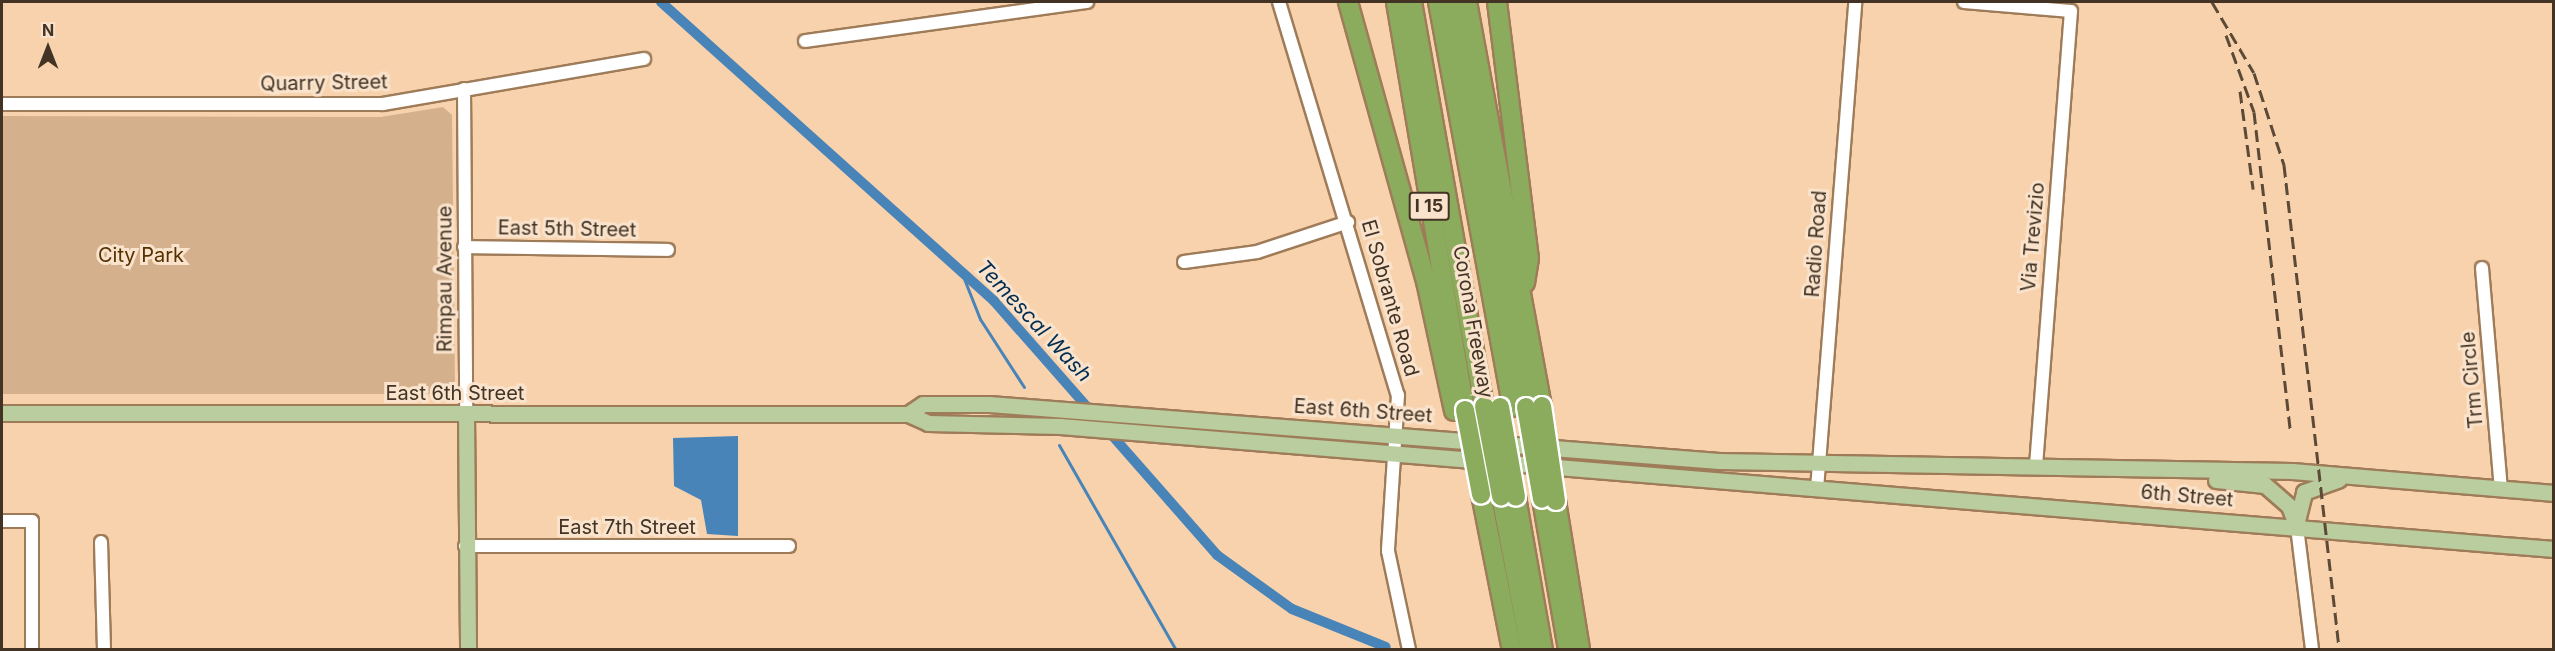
<!DOCTYPE html>
<style>
body{margin:0}
#map{position:relative;width:2555px;height:651px;overflow:hidden;background:#f8d2ac;font-family:Inter,sans-serif}
div>[style]{position:absolute}
.green>*{inset:0;background:#d4b08c}
.water>*{inset:0;background:#4984b8}
.stream>*{height:3px;margin:-1.5px;padding:0 1.5px;transform-origin:1.5px;border-radius:1.5px;background:#4984b8}
.canal>*{height:10px;margin:-5px;padding:0 5px;transform-origin:5px;border-radius:5px;background:#4984b8}
.roads{filter:drop-shadow(2px 0 #9f7c59) drop-shadow(-2px 0 #9f7c59) drop-shadow(0 2px #9f7c59) drop-shadow(0 -2px #9f7c59)}
.minor>*{height:12px;margin:-6px;padding:0 6px;transform-origin:6px;border-radius:6px;background:#fff}
.major>*{height:15px;margin:-7.5px;padding:0 7.5px;transform-origin:7.5px;border-radius:7.5px;background:#b9cd9e}
.highway>*{height:18px;margin:-9px;padding:0 9px;transform-origin:9px;border-radius:9px;background:#8bab5d}
.rail>*{height:3px;margin-top:-1.5px;transform-origin:0;background:repeating-linear-gradient(90deg,#5c4a37 0 12px,transparent 0 18px)}
.bridges{filter:drop-shadow(2px 0 #fff) drop-shadow(-2px 0 #fff) drop-shadow(0 2px #fff) drop-shadow(0 -2px #fff)}
.highway-bridge>*{height:18px;margin:-9px;padding:0 9px;transform-origin:9px;border-radius:9px;background:#8bab5d}
span{translate:-50% -50%;white-space:nowrap;text-align:center;line-height:1.15;-webkit-text-stroke:6px #fae3cc;paint-order:stroke}
.shield-label span{padding:2px 4px;background:#fae3cc;border:2px solid;border-radius:4px;-webkit-text-stroke-width:0}
.shield-label{font-size:18px;color:#423324;font-weight:700}
.street-label{font-size:20px;color:#423324}
.park-label{font-size:20px;color:#563100}
.water-label{font-size:21px;color:#002d50;font-style:italic}
.frame{position:absolute;inset:0;border:3px solid #423324;pointer-events:none}
.north{position:absolute;left:18px;top:18px;width:60px;height:60px;-webkit-text-stroke:4px #fae3cc;paint-order:stroke;rotate:0deg;font-size:16px;font-weight:700;line-height:24px;text-align:center;color:#423324}
.north::after{content:'';display:block;margin:auto;width:21px;height:27px;background:#423324;clip-path:polygon(50% 0,100% 100%,50% 72%,0 100%)}
</style>
<div id="map">
<div class="green">
<div style="clip-path:polygon(443px 107px,452px 115px,455px 388px,451px 394px,2px 394px,2px 116px,381px 117px)"></div>
</div>
<div class="water">
<div style="clip-path:polygon(738px 436px,738px 536px,707px 534px,701px 500px,674px 486px,673px 438px)"></div>
</div>
<div class="stream">
<div style="left:959px;top:266px;width:57px;rotate:68.4deg"></div>
<div style="left:980px;top:319px;width:81px;rotate:57.1deg"></div>
<div style="left:1059px;top:445px;width:236px;rotate:60.3deg"></div>
</div>
<div class="canal">
<div style="left:661px;top:2px;width:448px;rotate:41.9deg"></div>
<div style="left:994px;top:301px;width:338px;rotate:48.7deg"></div>
<div style="left:1217px;top:555px;width:92px;rotate:35.8deg"></div>
<div style="left:1292px;top:609px;width:101px;rotate:22deg"></div>
</div>
<div class="roads">
<div class="minor">
<div style="left:1279px;top:2px;width:411px;rotate:73.2deg"></div>
<div style="left:1398px;top:395px;width:156px;rotate:93.7deg"></div>
<div style="left:1388px;top:551px;width:101px;rotate:78deg"></div>
<div style="left:1964px;top:2px;width:107px;rotate:4.8deg"></div>
<div style="left:2071px;top:11px;width:457px;rotate:94.4deg"></div>
<div style="left:805px;top:41px;width:285px;rotate:-7.9deg"></div>
<div style="left:464px;top:89px;width:325px;rotate:89.6deg"></div>
<div style="left:2px;top:104px;width:381px"></div>
<div style="left:383px;top:104px;width:265px;rotate:-9.8deg"></div>
<div style="left:464px;top:247px;width:204px;rotate:0.8deg"></div>
<div style="left:1184px;top:262px;width:74px;rotate:-7.8deg"></div>
<div style="left:1257px;top:252px;width:96px;rotate:-18.2deg"></div>
<div style="left:2482px;top:268px;width:221px;rotate:85.1deg"></div>
<div style="left:1817px;top:489px;width:488px;rotate:-85.5deg"></div>
<div style="left:2px;top:521px;width:30px"></div>
<div style="left:32px;top:521px;width:129px;rotate:90deg"></div>
<div style="left:2297px;top:527px;width:124px;rotate:83deg"></div>
<div style="left:101px;top:542px;width:108px;rotate:88.4deg"></div>
<div style="left:465px;top:546px;width:324px"></div>
</div>
<div class="major">
<div style="left:2px;top:413px;width:906px;rotate:0.06deg"></div>
<div style="left:908px;top:414px;width:22px;rotate:24deg"></div>
<div style="left:928px;top:423px;width:132px;rotate:1.3deg"></div>
<div style="left:1060px;top:426px;width:1499px;rotate:4.71deg"></div>
<div style="left:466px;top:414px;width:236px;rotate:89.5deg"></div>
<div style="left:908px;top:414px;width:18px;rotate:-34deg"></div>
<div style="left:923px;top:404px;width:66px"></div>
<div style="left:989px;top:404px;width:732px;rotate:4.46deg"></div>
<div style="left:1719px;top:461px;width:573px;rotate:1deg"></div>
<div style="left:2292px;top:471px;width:263px;rotate:4.8deg"></div>
<div style="left:2216px;top:480px;width:49px;rotate:5.8deg"></div>
<div style="left:2265px;top:485px;width:32px;rotate:41deg"></div>
<div style="left:2289px;top:506px;width:22px;rotate:69deg"></div>
<div style="left:2297px;top:521px;width:30px;rotate:-76deg"></div>
<div style="left:2304px;top:492px;width:37px;rotate:-20deg"></div>
</div>
<div class="highway">
<div style="left:1348px;top:2px;width:290px;rotate:74.4deg"></div>
<div style="left:1426px;top:281px;width:133px;rotate:77.8deg"></div>
<div style="left:1396px;top:2px;width:406px;rotate:80.4deg"></div>
<div style="left:1412px;top:2px;width:410px;rotate:79.9deg"></div>
<div style="left:1438px;top:2px;width:412px;rotate:79.6deg"></div>
<div style="left:1453px;top:2px;width:412px;rotate:79.8deg"></div>
<div style="left:1467px;top:2px;width:411px;rotate:79.5deg"></div>
<div style="left:1497px;top:2px;width:258px;rotate:82.9deg"></div>
<div style="left:1529px;top:258px;width:25px;rotate:99deg"></div>
<div style="left:1481px;top:494px;width:159px;rotate:78.8deg"></div>
<div style="left:1501px;top:496px;width:157px;rotate:79.3deg"></div>
<div style="left:1516px;top:497px;width:155px;rotate:80deg"></div>
<div style="left:1542px;top:499px;width:153px;rotate:80.2deg"></div>
<div style="left:1556px;top:501px;width:151px;rotate:80.8deg"></div>
</div>
</div>
<div class="rail">
<div style="left:2212px;top:2px;width:82px;rotate:59.4deg"></div>
<div style="left:2254px;top:73px;width:97px;rotate:71.9deg"></div>
<div style="left:2284px;top:165px;width:488px;rotate:83.5deg"></div>
<div style="left:2226px;top:35px;width:82px;rotate:70deg"></div>
<div style="left:2254px;top:112px;width:319px;rotate:83.5deg"></div>
<div style="left:2240px;top:91px;width:99px;rotate:82.4deg"></div>
</div>
<div class="bridges">
<div class="highway-bridge">
<div style="left:1484px;top:406px;width:92px;rotate:79.3deg"></div>
<div style="left:1542px;top:406px;width:96px;rotate:81.6deg"></div>
<div style="left:1500px;top:407px;width:91px;rotate:79.9deg"></div>
<div style="left:1526px;top:407px;width:93px;rotate:80.1deg"></div>
<div style="left:1465px;top:410px;width:86px;rotate:79.2deg"></div>
</div>
</div>
<div class="shield-label">
<span style="left:1429px;top:206px">I 15</span>
</div>
<div class="street-label">
<span style="left:324px;top:83px;rotate:-1deg">Quarry Street</span>
<span style="left:567px;top:229px;rotate:1deg">East 5th Street</span>
<span style="left:2033px;top:237px;rotate:-85deg">Via Trevizio</span>
<span style="left:1816px;top:244px;rotate:-86deg">Radio Road</span>
<span style="left:445px;top:279px;rotate:-90deg">Rimpau Avenue</span>
<span style="left:1390px;top:298px;rotate:74deg">El Sobrante Road</span>
<span style="left:1473px;top:322px;rotate:80deg">Corona Freeway</span>
<span style="left:2472px;top:380px;rotate:-95deg">Trm Circle</span>
<span style="left:455px;top:393px">East 6th Street</span>
<span style="left:1363px;top:411px;rotate:4deg">East 6th Street</span>
<span style="left:2187px;top:496px;rotate:5deg">6th Street</span>
<span style="left:627px;top:527px">East 7th Street</span>
</div>
<div class="park-label">
<span style="left:141px;top:255px">City Park</span>
</div>
<div class="water-label">
<span style="left:1034px;top:321px;rotate:47deg">Temescal Wash</span>
</div>
<div class="frame"></div>
<div class="north">N</div>
</div>
